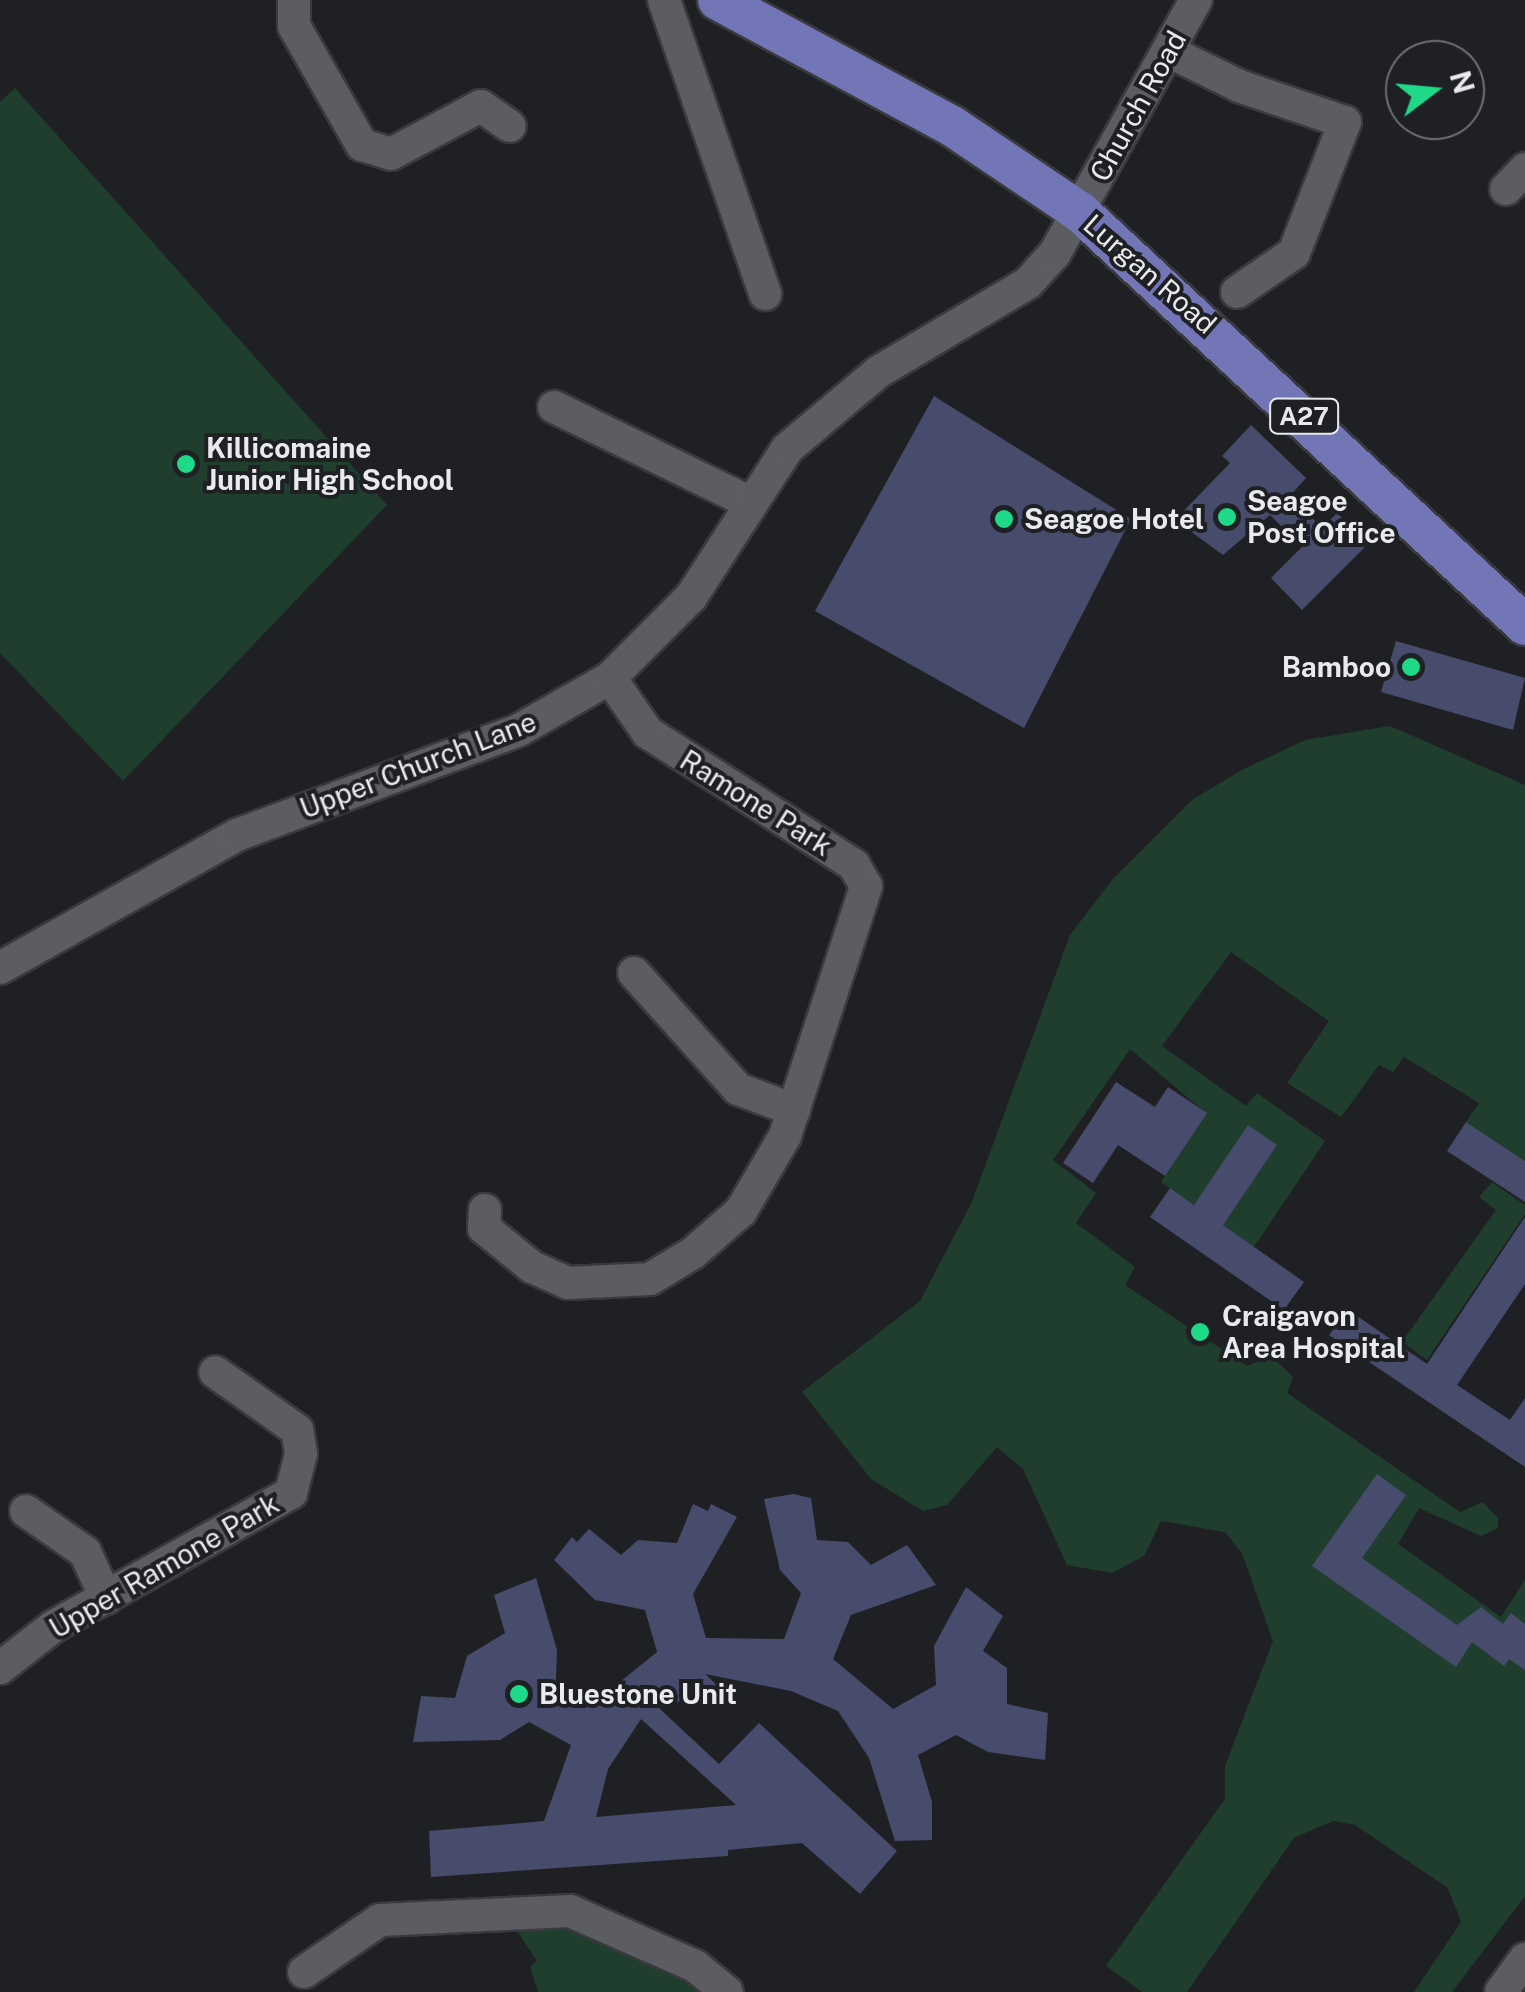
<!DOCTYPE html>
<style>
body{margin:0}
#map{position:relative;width:1525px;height:1992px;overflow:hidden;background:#1f2024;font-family:"Public Sans",sans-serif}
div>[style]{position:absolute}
.green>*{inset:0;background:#203e2d}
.building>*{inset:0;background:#474b6c}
.roads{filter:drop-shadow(2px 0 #3a3a3e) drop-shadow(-2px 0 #3a3a3e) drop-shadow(0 2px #3a3a3e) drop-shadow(0 -2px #3a3a3e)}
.minor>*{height:32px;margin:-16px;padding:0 16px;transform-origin:16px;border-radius:16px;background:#5c5d62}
.major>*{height:40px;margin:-20px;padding:0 20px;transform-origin:20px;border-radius:20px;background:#7276b7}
.dots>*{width:28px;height:28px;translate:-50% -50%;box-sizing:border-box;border:5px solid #1f2024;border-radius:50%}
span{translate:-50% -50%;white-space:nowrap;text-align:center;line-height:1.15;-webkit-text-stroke:8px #1f2024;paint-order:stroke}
.shield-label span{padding:2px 8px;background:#1f2024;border:2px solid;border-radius:8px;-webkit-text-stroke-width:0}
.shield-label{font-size:25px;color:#e9eaed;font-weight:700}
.street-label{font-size:28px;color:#e9eaed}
.poi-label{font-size:28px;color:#e9eaed;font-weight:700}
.left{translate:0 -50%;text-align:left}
.right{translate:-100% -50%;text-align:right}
.north{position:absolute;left:1385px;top:40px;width:100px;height:100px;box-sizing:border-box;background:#1f2024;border:2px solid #707174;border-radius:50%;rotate:74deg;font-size:28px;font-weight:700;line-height:40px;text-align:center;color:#e9eaed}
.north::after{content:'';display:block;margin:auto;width:35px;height:45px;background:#1dd988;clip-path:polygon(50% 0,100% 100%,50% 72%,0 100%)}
</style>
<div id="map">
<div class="green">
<div style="clip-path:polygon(15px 88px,387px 505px,123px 781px,0 653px,0 102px)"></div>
<div style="clip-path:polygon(1390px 726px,1525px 785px,1525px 1161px,1466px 1122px,1479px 1103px,1404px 1057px,1393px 1072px,1379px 1065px,1341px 1117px,1287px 1083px,1329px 1021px,1231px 952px,1162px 1046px,1246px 1106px,1257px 1093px,1325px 1141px,1254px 1247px,1161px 1182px,1206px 1113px,1130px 1049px,1053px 1160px,1096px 1193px,1076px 1223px,1135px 1267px,1125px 1285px,1247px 1366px,1271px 1356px,1293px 1377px,1287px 1393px,1460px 1512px,1483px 1502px,1498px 1518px,1498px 1528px,1481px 1536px,1419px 1508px,1398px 1544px,1501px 1617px,1525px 1580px,1525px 1896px,1452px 1992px,1414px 1992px,1461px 1922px,1448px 1888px,1355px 1825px,1333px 1821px,1294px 1838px,1187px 1992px,1142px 1992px,1106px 1966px,1225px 1799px,1225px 1766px,1273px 1641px,1242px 1553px,1225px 1532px,1161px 1521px,1144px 1556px,1112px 1573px,1067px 1565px,1023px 1469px,997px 1447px,947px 1505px,923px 1511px,871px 1479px,802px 1392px,920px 1301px,971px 1204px,1070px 935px,1113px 879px,1192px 800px,1240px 771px,1305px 740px)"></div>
<div style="clip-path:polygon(1492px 1182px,1525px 1205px,1525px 1214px,1427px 1360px,1402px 1342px,1496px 1210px,1479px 1197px)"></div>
<div style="clip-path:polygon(512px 1923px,577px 1926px,669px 1969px,699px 1992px,538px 1992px,530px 1967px,537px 1961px)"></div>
</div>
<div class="building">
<div style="clip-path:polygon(934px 396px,1131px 519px,1024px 728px,815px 611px)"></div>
<div style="clip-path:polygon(1251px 425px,1306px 478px,1290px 496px,1322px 528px,1337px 513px,1368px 544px,1302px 610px,1271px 578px,1302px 547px,1270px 515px,1223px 555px,1175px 520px,1230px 463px,1222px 456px)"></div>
<div style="clip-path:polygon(1396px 641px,1525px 678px,1513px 730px,1381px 692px)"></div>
<div style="clip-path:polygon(1116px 1082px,1155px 1107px,1168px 1087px,1207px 1113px,1165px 1176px,1118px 1145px,1093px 1183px,1063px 1163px)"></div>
<div style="clip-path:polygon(1466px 1122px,1525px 1161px,1525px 1202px,1447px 1151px)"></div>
<div style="clip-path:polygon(1248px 1125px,1277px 1145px,1223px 1225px,1304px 1282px,1284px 1310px,1150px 1217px,1170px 1188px,1194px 1205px)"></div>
<div style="clip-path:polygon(1525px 1217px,1525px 1284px,1457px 1385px,1510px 1420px,1525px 1398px,1525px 1467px,1329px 1335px,1347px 1309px,1427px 1364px)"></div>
<div style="clip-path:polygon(1377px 1474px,1406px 1495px,1362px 1558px,1457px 1625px,1481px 1607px,1503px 1624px,1511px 1613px,1525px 1624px,1525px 1670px,1509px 1659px,1504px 1666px,1472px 1642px,1456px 1667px,1312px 1566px)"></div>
<div style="clip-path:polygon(evenodd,793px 1494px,811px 1498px,817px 1540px,848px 1542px,871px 1565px,907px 1545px,936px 1585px,851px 1615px,833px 1659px,893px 1709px,936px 1685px,934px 1646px,966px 1587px,1003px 1616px,983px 1651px,1007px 1668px,1007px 1704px,1048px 1713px,1045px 1760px,988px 1752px,956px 1735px,918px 1755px,932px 1802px,932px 1840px,895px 1841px,869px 1758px,838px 1711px,791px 1691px,705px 1674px,720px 1688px,659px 1708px,719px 1764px,759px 1723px,807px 1768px,897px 1851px,860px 1894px,802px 1843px,728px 1850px,728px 1856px,431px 1877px,429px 1831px,544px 1821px,571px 1745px,529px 1722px,500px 1740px,413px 1742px,421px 1696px,455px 1698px,467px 1656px,505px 1633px,494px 1595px,536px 1578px,557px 1650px,556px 1679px,594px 1703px,657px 1652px,645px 1610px,595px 1600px,554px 1560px,572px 1537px,577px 1542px,589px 1529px,621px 1555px,638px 1540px,677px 1543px,693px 1504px,708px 1511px,711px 1504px,737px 1517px,693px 1594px,706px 1638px,784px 1639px,801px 1593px,780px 1570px,764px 1499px,793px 1494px,641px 1719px,736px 1805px,596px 1817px,608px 1769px,641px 1719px)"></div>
</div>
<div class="roads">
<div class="minor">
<div style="left:294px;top:0;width:26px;rotate:90deg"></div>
<div style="left:294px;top:26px;width:137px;rotate:60.3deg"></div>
<div style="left:362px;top:145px;width:30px;rotate:17deg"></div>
<div style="left:391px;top:154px;width:102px;rotate:-28.1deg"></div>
<div style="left:481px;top:106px;width:35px;rotate:35deg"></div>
<div style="left:664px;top:0;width:311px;rotate:71deg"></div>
<div style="left:1168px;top:51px;width:79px;rotate:26.2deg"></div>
<div style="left:1239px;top:86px;width:112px;rotate:18.8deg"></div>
<div style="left:1345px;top:122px;width:141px;rotate:111.3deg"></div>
<div style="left:1294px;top:253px;width:69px;rotate:145.6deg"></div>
<div style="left:1506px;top:189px;width:28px;rotate:-46deg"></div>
<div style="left:554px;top:407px;width:217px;rotate:26deg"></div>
<div style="left:0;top:968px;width:272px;rotate:-29.3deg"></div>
<div style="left:237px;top:835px;width:301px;rotate:-20.4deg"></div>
<div style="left:519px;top:730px;width:105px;rotate:-29.7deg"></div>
<div style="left:610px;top:678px;width:115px;rotate:-45deg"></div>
<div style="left:691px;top:597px;width:176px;rotate:-57deg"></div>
<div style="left:787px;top:449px;width:119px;rotate:-40.2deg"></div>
<div style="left:878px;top:372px;width:174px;rotate:-30.7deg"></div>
<div style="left:1028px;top:283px;width:40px;rotate:-48deg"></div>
<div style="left:1055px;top:253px;width:290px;rotate:-60.9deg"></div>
<div style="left:634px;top:973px;width:156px;rotate:48.1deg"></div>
<div style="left:738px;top:1089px;width:60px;rotate:20.6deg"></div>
<div style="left:485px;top:1210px;width:18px;rotate:93deg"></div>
<div style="left:484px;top:1228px;width:62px;rotate:39.1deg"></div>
<div style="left:532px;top:1267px;width:39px;rotate:24deg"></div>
<div style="left:568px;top:1283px;width:82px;rotate:-2.8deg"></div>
<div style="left:650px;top:1279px;width:50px;rotate:-31.2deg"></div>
<div style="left:693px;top:1253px;width:64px;rotate:-41.2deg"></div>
<div style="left:741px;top:1211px;width:87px;rotate:-59.6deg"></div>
<div style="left:785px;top:1136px;width:263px;rotate:-72deg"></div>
<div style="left:866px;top:886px;width:24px;rotate:-120deg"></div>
<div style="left:854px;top:865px;width:245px;rotate:-147.3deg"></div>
<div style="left:648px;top:733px;width:67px;rotate:-124.6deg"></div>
<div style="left:26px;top:1511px;width:72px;rotate:34.8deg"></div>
<div style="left:85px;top:1552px;width:51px;rotate:65.5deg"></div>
<div style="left:0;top:1668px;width:68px;rotate:-37.9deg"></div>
<div style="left:54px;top:1626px;width:272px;rotate:-29.3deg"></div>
<div style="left:291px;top:1493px;width:40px;rotate:-75.6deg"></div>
<div style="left:301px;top:1454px;width:24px;rotate:-99deg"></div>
<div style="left:297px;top:1430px;width:100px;rotate:-144.7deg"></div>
<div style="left:304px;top:1972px;width:92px;rotate:-34.4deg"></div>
<div style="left:380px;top:1920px;width:190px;rotate:-2.7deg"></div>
<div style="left:570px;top:1911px;width:137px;rotate:23.7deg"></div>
<div style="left:695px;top:1966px;width:41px;rotate:39.1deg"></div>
<div style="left:1501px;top:1992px;width:41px;rotate:-54deg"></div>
</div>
<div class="major">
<div style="left:718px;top:0;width:266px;rotate:28.3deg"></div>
<div style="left:952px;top:126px;width:154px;rotate:33.9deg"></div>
<div style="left:1080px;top:212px;width:607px;rotate:42.86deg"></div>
</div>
</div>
<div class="dots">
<div style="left:186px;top:464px;background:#1dd988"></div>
<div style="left:1227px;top:517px;background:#1dd988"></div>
<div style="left:1004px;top:519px;background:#1dd988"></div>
<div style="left:1411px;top:667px;background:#1dd988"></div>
<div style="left:1200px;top:1332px;background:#1dd988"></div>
<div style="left:519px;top:1694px;background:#1dd988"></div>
</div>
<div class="shield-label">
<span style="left:1304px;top:416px">A27</span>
</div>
<div class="street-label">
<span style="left:1138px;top:106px;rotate:-61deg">Church Road</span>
<span style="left:1150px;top:274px;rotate:41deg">Lurgan Road</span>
<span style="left:418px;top:765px;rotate:-21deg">Upper Church Lane</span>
<span style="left:756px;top:803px;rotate:32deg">Ramone Park</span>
<span style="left:164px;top:1566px;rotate:-30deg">Upper Ramone Park</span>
</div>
<div class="poi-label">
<span class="left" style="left:206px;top:464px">Killicomaine<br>Junior High School</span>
<span class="left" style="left:1247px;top:517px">Seagoe<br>Post Office</span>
<span class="left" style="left:1024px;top:519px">Seagoe Hotel</span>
<span class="right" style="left:1391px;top:667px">Bamboo</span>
<span class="left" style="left:1222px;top:1332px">Craigavon<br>Area Hospital</span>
<span class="left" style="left:539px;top:1694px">Bluestone Unit</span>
</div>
<div class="north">N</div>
</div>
